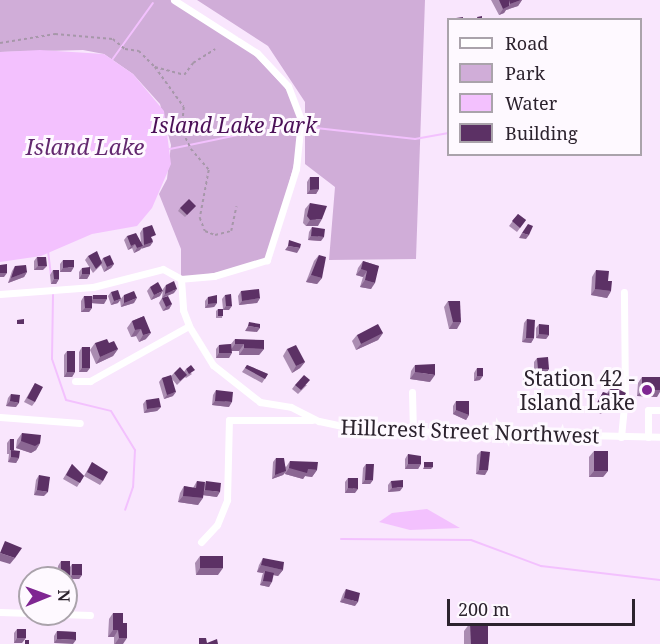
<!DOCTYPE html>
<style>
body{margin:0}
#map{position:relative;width:660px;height:644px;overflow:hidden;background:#f9e6fd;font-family:"Noto Serif",serif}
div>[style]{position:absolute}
.green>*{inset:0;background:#d0add8}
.water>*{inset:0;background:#f3c1fe}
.stream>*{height:2px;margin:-1px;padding:0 1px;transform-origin:1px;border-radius:1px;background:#f3c1fe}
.path>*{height:1.5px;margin-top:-0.75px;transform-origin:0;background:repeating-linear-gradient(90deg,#a697a9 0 3px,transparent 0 6px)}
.minor>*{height:7px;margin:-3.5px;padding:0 3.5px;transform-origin:3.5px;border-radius:3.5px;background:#fff}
.wall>*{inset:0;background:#aa8cb1}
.shaded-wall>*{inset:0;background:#8b6793}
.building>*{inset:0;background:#5c3165}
.dots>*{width:16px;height:16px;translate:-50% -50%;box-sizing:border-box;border:3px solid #fef9ff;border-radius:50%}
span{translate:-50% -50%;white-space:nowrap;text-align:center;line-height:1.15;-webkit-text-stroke:6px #fef9ff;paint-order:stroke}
.park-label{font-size:21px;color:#4b0f57;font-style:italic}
.poi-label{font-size:21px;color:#2c232e}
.right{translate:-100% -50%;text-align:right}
.street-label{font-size:21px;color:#2c232e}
.water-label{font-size:22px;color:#63286f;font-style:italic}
.legend{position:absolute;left:447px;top:18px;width:195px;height:138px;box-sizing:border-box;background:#fef9ff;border:2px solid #aaa3ab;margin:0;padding:8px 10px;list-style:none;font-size:18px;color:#2c232e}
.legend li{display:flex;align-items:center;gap:12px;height:30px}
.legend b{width:30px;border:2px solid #aaa3ab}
.north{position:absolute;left:18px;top:566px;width:60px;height:60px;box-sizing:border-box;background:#fef9ff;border:2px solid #aaa3ab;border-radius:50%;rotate:89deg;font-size:16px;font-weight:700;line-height:24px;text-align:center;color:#2c232e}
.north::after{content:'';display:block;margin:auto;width:21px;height:27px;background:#7f2592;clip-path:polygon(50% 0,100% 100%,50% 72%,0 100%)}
.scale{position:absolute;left:447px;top:599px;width:188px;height:27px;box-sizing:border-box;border:3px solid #2c232e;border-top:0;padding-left:8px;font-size:18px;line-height:21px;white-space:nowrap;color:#2c232e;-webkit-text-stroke:4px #fef9ff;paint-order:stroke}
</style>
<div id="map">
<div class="green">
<div style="clip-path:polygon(0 0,174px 0,239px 38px,295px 99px,300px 140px,271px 254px,259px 265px,181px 279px,181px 249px,159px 194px,167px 179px,171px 145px,160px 104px,133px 74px,104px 54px,83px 50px,0 52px)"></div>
<div style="clip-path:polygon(197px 0,425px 0,416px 259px,329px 260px,335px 187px,305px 164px,305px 102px,268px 46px)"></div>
</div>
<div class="water">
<div style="clip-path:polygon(40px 50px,104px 54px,133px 74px,164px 111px,171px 164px,152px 208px,137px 226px,92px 234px,41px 256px,0 262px,0 52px)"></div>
<div style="clip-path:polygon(427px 509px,460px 528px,410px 530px,379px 522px,392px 513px)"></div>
</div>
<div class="stream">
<div style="left:112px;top:60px;width:70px;rotate:-54.3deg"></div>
<div style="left:307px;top:127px;width:109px;rotate:6.3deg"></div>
<div style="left:415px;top:139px;width:34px;rotate:-10deg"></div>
<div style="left:170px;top:149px;width:94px;rotate:-11.7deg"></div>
<div style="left:48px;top:251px;width:24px;rotate:83deg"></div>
<div style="left:53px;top:295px;width:64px;rotate:90.9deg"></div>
<div style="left:52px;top:359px;width:43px;rotate:71.1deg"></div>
<div style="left:66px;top:400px;width:46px;rotate:13.7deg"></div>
<div style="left:111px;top:411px;width:46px;rotate:58.4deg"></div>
<div style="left:135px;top:450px;width:37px;rotate:93deg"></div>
<div style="left:133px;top:487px;width:24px;rotate:109deg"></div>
<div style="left:341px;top:539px;width:130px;rotate:0.4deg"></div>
<div style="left:471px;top:540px;width:75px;rotate:20.4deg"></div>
<div style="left:541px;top:566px;width:120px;rotate:6.7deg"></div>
</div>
<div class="path">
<div style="left:0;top:43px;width:56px;rotate:-9.3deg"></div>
<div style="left:55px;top:34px;width:58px;rotate:4.9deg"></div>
<div style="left:113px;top:39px;width:16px;rotate:40deg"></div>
<div style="left:125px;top:49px;width:14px;rotate:8deg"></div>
<div style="left:139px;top:51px;width:23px;rotate:45deg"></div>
<div style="left:155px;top:67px;width:30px;rotate:15deg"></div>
<div style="left:184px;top:75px;width:15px;rotate:-53deg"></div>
<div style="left:193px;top:63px;width:26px;rotate:-32deg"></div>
<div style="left:155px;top:67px;width:49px;rotate:54.1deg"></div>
<div style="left:184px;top:107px;width:24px;rotate:95deg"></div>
<div style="left:178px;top:122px;width:30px;rotate:64deg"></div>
<div style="left:191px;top:149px;width:28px;rotate:49deg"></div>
<div style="left:209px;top:170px;width:49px;rotate:100.6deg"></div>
<div style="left:200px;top:218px;width:14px;rotate:69deg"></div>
<div style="left:205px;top:231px;width:11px;rotate:22deg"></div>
<div style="left:215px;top:235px;width:16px;rotate:-14deg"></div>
<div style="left:231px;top:231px;width:25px;rotate:-78deg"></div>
</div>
<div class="minor">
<div style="left:174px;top:0;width:98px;rotate:32.6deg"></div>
<div style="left:257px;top:53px;width:45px;rotate:46.8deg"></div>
<div style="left:288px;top:86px;width:36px;rotate:69deg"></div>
<div style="left:301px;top:120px;width:49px;rotate:95.8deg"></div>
<div style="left:296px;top:169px;width:96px;rotate:107.7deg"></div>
<div style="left:267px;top:260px;width:55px;rotate:163.2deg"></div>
<div style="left:214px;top:276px;width:33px;rotate:175deg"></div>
<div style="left:181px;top:279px;width:31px;rotate:86deg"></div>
<div style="left:183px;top:310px;width:17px;rotate:69deg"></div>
<div style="left:189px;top:326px;width:46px;rotate:58.4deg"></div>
<div style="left:213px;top:365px;width:60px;rotate:38.2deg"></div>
<div style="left:260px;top:402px;width:31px;rotate:9deg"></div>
<div style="left:291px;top:407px;width:31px;rotate:27deg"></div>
<div style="left:319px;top:421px;width:43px;rotate:12.1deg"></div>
<div style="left:361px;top:430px;width:299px;rotate:1.3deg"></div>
<div style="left:0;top:294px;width:93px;rotate:-4.3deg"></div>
<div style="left:93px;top:287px;width:72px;rotate:-14.4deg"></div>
<div style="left:163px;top:269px;width:21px;rotate:29deg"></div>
<div style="left:75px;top:381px;width:15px"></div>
<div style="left:90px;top:381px;width:113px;rotate:-29.1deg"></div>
<div style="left:412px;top:392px;width:40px;rotate:88.6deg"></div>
<div style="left:0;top:417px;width:80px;rotate:4.3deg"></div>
<div style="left:621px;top:437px;width:41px;rotate:-84.4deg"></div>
<div style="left:625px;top:396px;width:104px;rotate:-90.6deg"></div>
<div style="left:648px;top:437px;width:27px;rotate:-90deg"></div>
<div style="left:648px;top:410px;width:12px"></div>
<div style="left:201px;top:542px;width:23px;rotate:-47deg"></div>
<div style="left:217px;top:525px;width:27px;rotate:-68deg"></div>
<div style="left:227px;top:500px;width:80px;rotate:-88.6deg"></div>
<div style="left:229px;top:420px;width:83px"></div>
<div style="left:0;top:612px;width:30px;rotate:2deg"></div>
<div style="left:60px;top:614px;width:30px;rotate:2deg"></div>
</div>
<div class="wall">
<div style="clip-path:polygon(491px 0,522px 0,518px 6px,506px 10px,504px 13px,499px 15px)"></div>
<div style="clip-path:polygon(310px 177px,319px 189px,316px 194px,307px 194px,307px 182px)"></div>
<div style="clip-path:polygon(310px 203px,318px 226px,306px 226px,303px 223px,305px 209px)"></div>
<div style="clip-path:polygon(196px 206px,185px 217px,178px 211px,180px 208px)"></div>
<div style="clip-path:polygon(518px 214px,526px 220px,517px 232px,509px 226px)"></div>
<div style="clip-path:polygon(312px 227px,321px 241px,308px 240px,309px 232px)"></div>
<div style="clip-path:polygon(143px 228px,153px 240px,150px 246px,141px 248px,140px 250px,134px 253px,132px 248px,128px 250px,124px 240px,127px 236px,141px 242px,140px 233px)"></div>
<div style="clip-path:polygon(319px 255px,322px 278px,317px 284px,306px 282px,314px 261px)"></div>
<div style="clip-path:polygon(88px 256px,101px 261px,103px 258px,114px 264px,111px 268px,104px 272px,101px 265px,93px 273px,85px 260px)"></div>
<div style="clip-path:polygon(37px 257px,43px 270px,34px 270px,34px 261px)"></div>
<div style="clip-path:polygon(63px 260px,71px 272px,60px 272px,60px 264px)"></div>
<div style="clip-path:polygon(363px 261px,379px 266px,371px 289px,360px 287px,363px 277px,356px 275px,358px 268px)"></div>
<div style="clip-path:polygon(15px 266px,27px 272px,24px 277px,8px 283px,12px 271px)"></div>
<div style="clip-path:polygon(82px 268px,90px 274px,87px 279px,79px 279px,79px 272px)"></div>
<div style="clip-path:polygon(53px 270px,59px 279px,56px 284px,51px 284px,50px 275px)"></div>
<div style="clip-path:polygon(596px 270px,611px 291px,607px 298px,591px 295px,592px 277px)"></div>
<div style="clip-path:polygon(166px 285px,174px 293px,162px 298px,163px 289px)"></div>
<div style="clip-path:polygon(150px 287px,160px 296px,151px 300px,147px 291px)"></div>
<div style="clip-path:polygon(241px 291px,260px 298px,257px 303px,239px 305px,238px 296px)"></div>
<div style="clip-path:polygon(111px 292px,118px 303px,111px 305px,108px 296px)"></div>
<div style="clip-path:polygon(93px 295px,104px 304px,92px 303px,92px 308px,89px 312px,81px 312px,81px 301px,84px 296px,92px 297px)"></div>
<div style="clip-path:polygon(124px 295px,134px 303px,121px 307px,120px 300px)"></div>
<div style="clip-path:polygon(225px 295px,229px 310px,223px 310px,222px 318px,216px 318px,216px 311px,218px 309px,223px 309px,222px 299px)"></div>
<div style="clip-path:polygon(208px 297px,217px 303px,214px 307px,205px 308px,205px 301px)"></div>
<div style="clip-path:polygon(162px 298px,172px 304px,169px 309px,163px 311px,159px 303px)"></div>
<div style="clip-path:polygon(448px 301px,457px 329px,449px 329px,444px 307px)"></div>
<div style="clip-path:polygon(144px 316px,146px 339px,139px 342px,136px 336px,131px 337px,127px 328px,132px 321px)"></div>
<div style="clip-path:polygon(527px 319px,534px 338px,531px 343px,522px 342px,524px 323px)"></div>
<div style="clip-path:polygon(539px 324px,549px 335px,546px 339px,536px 338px,536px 328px)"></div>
<div style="clip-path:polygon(383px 333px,378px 340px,356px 350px,352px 341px,357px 335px)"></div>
<div style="clip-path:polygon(235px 339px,264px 349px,259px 355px,239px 355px,239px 351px,231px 351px,229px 358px,216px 358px,216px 349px,219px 345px,231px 344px)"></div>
<div style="clip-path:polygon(95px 343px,109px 343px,118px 349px,113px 356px,96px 364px,90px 350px)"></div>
<div style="clip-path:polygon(82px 347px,87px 372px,79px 372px,79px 352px)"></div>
<div style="clip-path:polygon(287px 349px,305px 362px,300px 368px,292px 373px,283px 356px)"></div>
<div style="clip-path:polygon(67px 351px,75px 372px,72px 377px,64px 377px,64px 355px)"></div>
<div style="clip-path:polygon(537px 358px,549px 369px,546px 373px,534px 374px,534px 362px)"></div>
<div style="clip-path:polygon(247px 365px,268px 374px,262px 383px,242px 372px)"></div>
<div style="clip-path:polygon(415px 365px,430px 382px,410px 379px,411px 371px)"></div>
<div style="clip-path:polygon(477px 368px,480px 380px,474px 381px,474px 373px)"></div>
<div style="clip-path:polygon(186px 369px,192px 374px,186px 378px,185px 377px,177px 385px,172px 379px,173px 396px,164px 399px,159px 382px,162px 378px,171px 376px,174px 373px,184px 372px)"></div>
<div style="clip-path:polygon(526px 375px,538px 387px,523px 387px,523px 379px)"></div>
<div style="clip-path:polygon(642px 377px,657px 397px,637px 396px,638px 383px)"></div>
<div style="clip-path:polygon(35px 383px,35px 402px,32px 406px,24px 402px)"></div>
<div style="clip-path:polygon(295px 385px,307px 385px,298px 394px,292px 389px)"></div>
<div style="clip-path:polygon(612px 386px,622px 401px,618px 407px,607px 404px,601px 414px,593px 410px,603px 392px,607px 393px)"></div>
<div style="clip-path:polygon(216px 390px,229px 407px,212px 405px,213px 395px)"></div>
<div style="clip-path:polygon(11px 394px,16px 407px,6px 406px,8px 398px)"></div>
<div style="clip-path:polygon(146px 400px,161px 407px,157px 411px,144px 413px,143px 404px)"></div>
<div style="clip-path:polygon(456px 401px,469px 415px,466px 420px,453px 414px,453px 406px)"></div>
<div style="clip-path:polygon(22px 433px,40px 443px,36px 450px,31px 453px,16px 448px,17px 440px)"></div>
<div style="clip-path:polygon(10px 439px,14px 450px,19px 458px,16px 463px,8px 462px,9px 454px,7px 454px,7px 443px)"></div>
<div style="clip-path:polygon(481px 451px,485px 475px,476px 474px,477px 455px)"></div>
<div style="clip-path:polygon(594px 451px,608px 471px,603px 477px,589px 477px,589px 457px)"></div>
<div style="clip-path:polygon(408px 454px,421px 464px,418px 469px,405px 469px,405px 459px)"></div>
<div style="clip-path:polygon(276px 458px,286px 467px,290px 461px,317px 470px,312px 477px,305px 476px,303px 479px,285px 474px,285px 473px,283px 475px,272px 479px,273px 462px)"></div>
<div style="clip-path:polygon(92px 462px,103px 481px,100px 485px,84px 476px,77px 487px,63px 479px,72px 464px,84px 476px)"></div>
<div style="clip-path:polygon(366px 464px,373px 480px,370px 484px,362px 484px,363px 468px)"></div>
<div style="clip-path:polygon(39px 475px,44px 496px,34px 495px,36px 480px)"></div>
<div style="clip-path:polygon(348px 478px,355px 493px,345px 493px,345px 482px)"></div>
<div style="clip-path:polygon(197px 481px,205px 484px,206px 481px,217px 497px,203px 495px,198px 505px,178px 502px,180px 493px,184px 486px,193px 488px)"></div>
<div style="clip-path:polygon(391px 481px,400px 491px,388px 492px,388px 485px)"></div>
<div style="clip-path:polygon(200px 556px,218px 575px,196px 575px,195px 563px)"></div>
<div style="clip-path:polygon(263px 558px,283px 570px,278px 576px,273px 575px,269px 587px,260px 585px,262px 576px,263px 573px,257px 572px,259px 565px)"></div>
<div style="clip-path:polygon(61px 561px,70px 567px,72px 564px,82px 575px,79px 579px,69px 579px,69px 576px,67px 579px,66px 578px,58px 578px,58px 566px)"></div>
<div style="clip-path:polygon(346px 589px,355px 606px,340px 602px,343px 594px)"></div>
<div style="clip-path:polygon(113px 613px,123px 644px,114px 644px,114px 637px,108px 637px,109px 619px)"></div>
<div style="clip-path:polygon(470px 623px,488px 644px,464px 644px,464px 631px)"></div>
<div style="clip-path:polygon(17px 629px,22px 643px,14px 643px,14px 633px)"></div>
<div style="clip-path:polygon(57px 631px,76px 632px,54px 643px,54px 636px)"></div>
</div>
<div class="shaded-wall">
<div style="clip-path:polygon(521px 0,522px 0,518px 6px,506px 10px,504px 13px,499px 15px,503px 9px,509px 6px,510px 4px)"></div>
<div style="clip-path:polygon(319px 189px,316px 194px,307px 194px,310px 190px)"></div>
<div style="clip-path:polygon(322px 219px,318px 226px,306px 226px,310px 220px)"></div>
<div style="clip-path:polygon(522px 233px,529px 235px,526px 239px,519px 238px)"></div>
<div style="clip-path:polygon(311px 236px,324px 237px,321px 241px,308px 240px)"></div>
<div style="clip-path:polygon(153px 242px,150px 246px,141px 249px,144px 245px)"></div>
<div style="clip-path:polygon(135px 244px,132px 248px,128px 250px,131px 246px)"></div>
<div style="clip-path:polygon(143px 246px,140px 250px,134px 253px,137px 248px)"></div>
<div style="clip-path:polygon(288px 246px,300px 248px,297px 253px,285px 250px)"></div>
<div style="clip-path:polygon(114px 264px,111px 268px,104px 272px,107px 267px)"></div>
<div style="clip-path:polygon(38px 266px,47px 266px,43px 270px,34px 270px)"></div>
<div style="clip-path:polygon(74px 267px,71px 272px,60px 272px,63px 268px)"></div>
<div style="clip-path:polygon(361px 269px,367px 271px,363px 277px,356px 275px)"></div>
<div style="clip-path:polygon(27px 272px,24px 277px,8px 283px,11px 278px)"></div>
<div style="clip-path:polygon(0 273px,7px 273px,4px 277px,0 277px)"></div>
<div style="clip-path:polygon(82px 274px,90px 274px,87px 279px,79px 279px)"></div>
<div style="clip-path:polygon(311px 275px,322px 278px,317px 284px,306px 282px)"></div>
<div style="clip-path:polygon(54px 279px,59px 279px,56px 284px,51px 284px)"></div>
<div style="clip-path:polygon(365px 280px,375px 283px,371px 289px,360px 287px)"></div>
<div style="clip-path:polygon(177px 289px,174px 293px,162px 298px,165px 294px)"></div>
<div style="clip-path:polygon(595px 289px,611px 291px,607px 298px,591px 295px)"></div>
<div style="clip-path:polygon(163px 291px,160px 296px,151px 300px,154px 295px)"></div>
<div style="clip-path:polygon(137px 298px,134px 303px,121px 307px,124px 303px)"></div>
<div style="clip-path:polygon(260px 298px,257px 303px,239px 305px,242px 301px)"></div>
<div style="clip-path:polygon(93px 299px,107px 299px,104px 304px,90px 303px)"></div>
<div style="clip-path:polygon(121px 299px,118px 303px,111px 305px,114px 301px)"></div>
<div style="clip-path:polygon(217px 303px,214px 307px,205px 308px,208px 304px)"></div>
<div style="clip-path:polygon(172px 304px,169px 309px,163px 311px,166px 307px)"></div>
<div style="clip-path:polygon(226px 306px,232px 306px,229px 310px,223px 310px)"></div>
<div style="clip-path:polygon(85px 308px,92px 308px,89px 312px,81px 312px)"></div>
<div style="clip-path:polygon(453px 322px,461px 322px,457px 329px,449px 329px)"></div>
<div style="clip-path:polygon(248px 326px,260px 328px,257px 332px,245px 331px)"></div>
<div style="clip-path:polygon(141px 329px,136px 336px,131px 337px,135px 330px)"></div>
<div style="clip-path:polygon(151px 333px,146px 339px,139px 342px,143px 335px)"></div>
<div style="clip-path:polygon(383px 333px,378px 340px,356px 350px,361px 344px)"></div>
<div style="clip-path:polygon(539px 334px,549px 335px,546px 339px,536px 338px)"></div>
<div style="clip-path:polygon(526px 338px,534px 338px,531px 343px,522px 342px)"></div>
<div style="clip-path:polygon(235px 344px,244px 344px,239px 351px,230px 351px)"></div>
<div style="clip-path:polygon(244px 348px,264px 349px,259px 355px,239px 355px)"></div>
<div style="clip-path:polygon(118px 349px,113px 356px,96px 364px,100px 357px)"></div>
<div style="clip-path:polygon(219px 353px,232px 353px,229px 358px,216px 358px)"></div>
<div style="clip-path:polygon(305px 362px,300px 368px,292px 373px,296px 366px)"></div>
<div style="clip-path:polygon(82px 368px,90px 368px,87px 372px,79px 372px)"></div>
<div style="clip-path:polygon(538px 369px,549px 369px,546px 373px,534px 374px)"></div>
<div style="clip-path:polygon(67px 372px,75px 372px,72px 377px,64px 377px)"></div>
<div style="clip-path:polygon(415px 372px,435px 375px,430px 382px,410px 379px)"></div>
<div style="clip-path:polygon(477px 376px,483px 376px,480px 380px,474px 381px)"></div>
<div style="clip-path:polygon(526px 382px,542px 382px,538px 387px,523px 387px)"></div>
<div style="clip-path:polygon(642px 390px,660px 390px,660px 392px,657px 397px,637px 396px)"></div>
<div style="clip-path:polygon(176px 392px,173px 396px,164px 399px,167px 395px)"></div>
<div style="clip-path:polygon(611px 397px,622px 401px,618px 407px,606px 404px)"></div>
<div style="clip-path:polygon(10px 401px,19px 403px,16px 407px,6px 406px)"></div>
<div style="clip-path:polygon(215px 401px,232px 402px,229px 407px,212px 405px)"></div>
<div style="clip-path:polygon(161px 407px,157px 411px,144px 413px,147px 409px)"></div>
<div style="clip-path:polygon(456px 410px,469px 415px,466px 420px,453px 414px)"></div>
<div style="clip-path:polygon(21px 441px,40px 443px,36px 450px,31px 453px,16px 448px)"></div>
<div style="clip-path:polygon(11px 457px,19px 458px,16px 463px,8px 462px)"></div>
<div style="clip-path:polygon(408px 464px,421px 464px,418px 469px,405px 469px)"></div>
<div style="clip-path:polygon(424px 467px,433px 467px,431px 469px,423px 469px)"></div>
<div style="clip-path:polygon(289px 468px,308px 469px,317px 470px,312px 477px,305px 476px,303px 479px,285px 474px)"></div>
<div style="clip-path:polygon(479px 470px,488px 470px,485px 475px,476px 474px)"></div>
<div style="clip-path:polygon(286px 471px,283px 475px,272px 479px,275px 475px)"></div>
<div style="clip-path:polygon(594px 471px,608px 471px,603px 477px,589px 477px)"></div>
<div style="clip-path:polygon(365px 480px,373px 480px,370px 484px,362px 484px)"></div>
<div style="clip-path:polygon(403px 487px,400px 491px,388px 492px,392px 488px)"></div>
<div style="clip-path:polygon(348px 488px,358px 489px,355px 493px,345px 493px)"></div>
<div style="clip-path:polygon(37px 490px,48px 492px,44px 496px,34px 495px)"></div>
<div style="clip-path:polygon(205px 490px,220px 492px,217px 497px,202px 495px)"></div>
<div style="clip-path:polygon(183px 496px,203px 498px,198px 505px,178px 502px)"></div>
<div style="clip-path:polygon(0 553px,15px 558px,10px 564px,0 561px)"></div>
<div style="clip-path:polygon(261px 565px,283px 570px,278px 576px,265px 573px,265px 571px,263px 573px,257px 572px)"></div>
<div style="clip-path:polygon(200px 568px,223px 568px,218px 575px,196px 575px)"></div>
<div style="clip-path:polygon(61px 575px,70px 575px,66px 579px,66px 578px,59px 578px)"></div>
<div style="clip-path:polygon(72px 575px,82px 575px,79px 579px,69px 579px)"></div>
<div style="clip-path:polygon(263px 581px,272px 582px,269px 587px,260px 585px)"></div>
<div style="clip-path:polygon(344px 598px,358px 602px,355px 606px,340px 602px)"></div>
<div style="clip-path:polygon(113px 630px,118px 630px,114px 637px,108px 637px)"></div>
<div style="clip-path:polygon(17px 638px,26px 638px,22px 643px,14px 643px)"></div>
<div style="clip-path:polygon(119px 638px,127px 638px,123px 644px,115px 644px)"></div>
<div style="clip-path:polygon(57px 639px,76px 640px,73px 644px,54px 643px)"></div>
</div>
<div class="building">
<div style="clip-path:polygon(499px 0,509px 0,509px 6px,503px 9px)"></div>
<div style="clip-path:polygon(509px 0,521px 0,510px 4px)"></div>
<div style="clip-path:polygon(482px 16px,482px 20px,478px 20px,477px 17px)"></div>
<div style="clip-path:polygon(463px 17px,463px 20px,456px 20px,456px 18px)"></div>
<div style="clip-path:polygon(310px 177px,319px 177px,319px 189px,310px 190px)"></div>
<div style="clip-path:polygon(189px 199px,196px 206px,187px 215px,180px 208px)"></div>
<div style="clip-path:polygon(310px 203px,327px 206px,322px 219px,310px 220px,307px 216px)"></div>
<div style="clip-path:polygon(518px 214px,526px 220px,520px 228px,512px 221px)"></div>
<div style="clip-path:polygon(528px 224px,533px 226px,529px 235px,522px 233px)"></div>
<div style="clip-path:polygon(152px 225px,156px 235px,151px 237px,153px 242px,144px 245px,143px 228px)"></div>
<div style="clip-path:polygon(312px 227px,325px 229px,324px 237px,311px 236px)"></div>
<div style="clip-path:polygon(136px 233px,143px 246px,137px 248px,135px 244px,131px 246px,127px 236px)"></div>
<div style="clip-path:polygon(289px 240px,301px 244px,300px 248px,288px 246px)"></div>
<div style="clip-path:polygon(97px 251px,102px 263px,96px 269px,88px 256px)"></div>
<div style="clip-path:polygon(110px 255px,114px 264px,107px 267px,103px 258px)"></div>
<div style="clip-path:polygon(319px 255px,326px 257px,322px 278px,311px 275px)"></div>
<div style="clip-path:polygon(37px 257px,46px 257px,47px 266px,38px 266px)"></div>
<div style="clip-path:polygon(63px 260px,74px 260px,74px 267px,63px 268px)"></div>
<div style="clip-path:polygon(363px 261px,379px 266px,375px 283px,365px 280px,367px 271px,361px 269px)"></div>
<div style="clip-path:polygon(7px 264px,7px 273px,0 273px,0 265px)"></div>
<div style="clip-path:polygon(26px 265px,27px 272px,11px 278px,15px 266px)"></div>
<div style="clip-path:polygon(90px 267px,90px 274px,82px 274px,82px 268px)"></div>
<div style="clip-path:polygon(53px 270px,59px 270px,59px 279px,54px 279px)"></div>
<div style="clip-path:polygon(596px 270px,609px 271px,608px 281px,612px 281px,611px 291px,595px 289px)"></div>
<div style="clip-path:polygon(174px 281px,177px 289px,165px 294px,166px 285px)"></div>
<div style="clip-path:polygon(158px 282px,163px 291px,154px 295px,150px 287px)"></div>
<div style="clip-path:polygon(259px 289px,260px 298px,242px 301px,241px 291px)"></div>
<div style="clip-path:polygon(118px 290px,121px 299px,114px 301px,111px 292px)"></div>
<div style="clip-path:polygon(134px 291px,137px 298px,124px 303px,124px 295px)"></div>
<div style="clip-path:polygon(231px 294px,232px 306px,226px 306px,225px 295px)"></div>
<div style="clip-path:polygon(93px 295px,107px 295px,107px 299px,93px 299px)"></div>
<div style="clip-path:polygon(217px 295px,217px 303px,208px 304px,208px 297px)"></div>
<div style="clip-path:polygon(84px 296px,92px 296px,92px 308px,85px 308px)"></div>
<div style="clip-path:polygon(168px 296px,172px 304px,166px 307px,162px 298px)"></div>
<div style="clip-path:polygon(448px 301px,460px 301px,461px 322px,453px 322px)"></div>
<div style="clip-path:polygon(218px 309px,223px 309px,223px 316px,218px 316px)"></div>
<div style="clip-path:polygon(144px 316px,151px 333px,143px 335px,141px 329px,135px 330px,132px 321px)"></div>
<div style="clip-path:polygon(24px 319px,24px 324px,17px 324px,17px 320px)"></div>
<div style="clip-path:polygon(527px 319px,535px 320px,534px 338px,526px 338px)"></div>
<div style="clip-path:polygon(249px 322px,260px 324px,260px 328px,248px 326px)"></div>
<div style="clip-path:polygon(378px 324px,383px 333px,361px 344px,357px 335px)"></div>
<div style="clip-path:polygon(539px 324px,549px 325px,549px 335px,539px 334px)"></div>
<div style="clip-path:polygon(107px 339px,109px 343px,114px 341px,118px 349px,100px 357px,95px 343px)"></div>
<div style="clip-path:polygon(235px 339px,264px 340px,264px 349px,244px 348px,244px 344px,235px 344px)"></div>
<div style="clip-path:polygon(231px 344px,232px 353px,219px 353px,219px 345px)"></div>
<div style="clip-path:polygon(296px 345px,305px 362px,296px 366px,287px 349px)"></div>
<div style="clip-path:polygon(82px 347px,90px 347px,90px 368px,82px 368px)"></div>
<div style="clip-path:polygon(67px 351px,75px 351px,75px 372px,67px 372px)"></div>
<div style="clip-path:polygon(548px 357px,549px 369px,538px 369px,537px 358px)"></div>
<div style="clip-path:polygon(435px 364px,435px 375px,415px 372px,415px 365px)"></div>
<div style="clip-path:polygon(191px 365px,195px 370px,189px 374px,186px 369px)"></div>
<div style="clip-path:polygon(247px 365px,268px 374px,265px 379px,245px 368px)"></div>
<div style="clip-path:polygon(180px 367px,187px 375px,180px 381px,174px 373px)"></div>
<div style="clip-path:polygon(477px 368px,483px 368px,483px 376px,477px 376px)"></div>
<div style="clip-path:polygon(171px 375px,176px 392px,167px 395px,162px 378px)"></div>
<div style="clip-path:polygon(304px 375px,310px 380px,301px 390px,295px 385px)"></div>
<div style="clip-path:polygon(526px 375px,541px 375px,542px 382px,526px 382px)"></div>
<div style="clip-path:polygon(642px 377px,660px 377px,660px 390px,642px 390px)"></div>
<div style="clip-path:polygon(35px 383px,43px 387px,35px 402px,27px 398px)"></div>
<div style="clip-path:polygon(612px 386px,626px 393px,622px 401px,611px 397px,606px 407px,597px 403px,603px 392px,608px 394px)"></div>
<div style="clip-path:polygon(216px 390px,233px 392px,232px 402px,215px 401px)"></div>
<div style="clip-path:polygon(11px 394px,20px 395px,19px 403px,10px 401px)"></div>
<div style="clip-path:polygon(159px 398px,161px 407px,147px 409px,146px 400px)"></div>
<div style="clip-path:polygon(456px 401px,469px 401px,469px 415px,456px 410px)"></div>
<div style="clip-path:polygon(22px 433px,41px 435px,40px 443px,35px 446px,21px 441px)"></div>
<div style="clip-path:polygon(10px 439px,14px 439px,14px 450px,10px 450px)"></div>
<div style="clip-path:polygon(11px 450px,20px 451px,19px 458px,11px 457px)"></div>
<div style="clip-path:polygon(481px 451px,490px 452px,488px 470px,479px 470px)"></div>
<div style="clip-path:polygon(594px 451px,608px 451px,608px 471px,594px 471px)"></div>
<div style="clip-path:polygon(408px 454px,421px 456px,421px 464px,408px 464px)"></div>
<div style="clip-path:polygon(276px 458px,284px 458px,286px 471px,275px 475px)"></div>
<div style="clip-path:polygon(290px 461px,318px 462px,317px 470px,308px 469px,307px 473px,289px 468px)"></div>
<div style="clip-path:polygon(92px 462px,108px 472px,103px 481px,87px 472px)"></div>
<div style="clip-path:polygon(424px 462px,433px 462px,433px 467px,424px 467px)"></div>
<div style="clip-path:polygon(72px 464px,84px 476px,80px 483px,66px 475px)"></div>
<div style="clip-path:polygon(366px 464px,374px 464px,373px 480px,365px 480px)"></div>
<div style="clip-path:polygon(39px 475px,50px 477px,48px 492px,37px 490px)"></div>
<div style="clip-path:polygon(348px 478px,358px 478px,358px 489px,348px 488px)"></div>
<div style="clip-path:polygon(403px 480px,403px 487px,392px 488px,391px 481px)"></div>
<div style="clip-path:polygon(197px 481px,205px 482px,203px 498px,183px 496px,184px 486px,196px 488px)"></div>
<div style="clip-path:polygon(206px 481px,221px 483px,220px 492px,205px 490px)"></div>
<div style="clip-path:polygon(5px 541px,22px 548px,15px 558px,0 553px)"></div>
<div style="clip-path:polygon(200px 556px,223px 556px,223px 568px,200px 568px)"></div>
<div style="clip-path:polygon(263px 558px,284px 562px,283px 570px,261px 565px)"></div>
<div style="clip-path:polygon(61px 561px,70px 561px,70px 575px,61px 575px)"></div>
<div style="clip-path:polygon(72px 564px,82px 564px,82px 575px,72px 575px)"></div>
<div style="clip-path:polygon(265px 571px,274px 573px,272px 582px,263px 581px)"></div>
<div style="clip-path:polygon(346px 589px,360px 593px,358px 602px,344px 598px)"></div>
<div style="clip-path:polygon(113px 613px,123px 613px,123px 623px,127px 623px,127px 638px,119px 638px,118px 630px,113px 630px)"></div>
<div style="clip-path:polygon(470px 623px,488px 623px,488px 644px,471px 644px)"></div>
<div style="clip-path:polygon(17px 629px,26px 629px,26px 638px,17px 638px)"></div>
<div style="clip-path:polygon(57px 631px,76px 632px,76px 640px,57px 639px)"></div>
<div style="clip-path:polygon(199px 638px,206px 638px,207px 643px,217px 639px,218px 644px,199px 644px)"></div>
<div style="clip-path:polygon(25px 640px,29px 640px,29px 644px,25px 644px)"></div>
</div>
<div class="dots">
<div style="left:647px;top:390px;background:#7f2592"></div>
</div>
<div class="park-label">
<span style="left:234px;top:125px">Island Lake Park</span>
</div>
<div class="poi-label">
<span class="right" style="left:635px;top:390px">Station 42 -<br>Island Lake</span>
</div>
<div class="street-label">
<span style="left:470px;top:431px;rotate:2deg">Hillcrest Street Northwest</span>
</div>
<div class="water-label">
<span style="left:85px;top:147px">Island Lake</span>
</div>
<ul class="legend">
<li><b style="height:8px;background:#fff"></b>Road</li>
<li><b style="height:16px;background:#d0add8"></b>Park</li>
<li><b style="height:16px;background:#f3c1fe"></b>Water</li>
<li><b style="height:16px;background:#5c3165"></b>Building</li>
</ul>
<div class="north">N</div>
<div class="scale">200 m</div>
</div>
